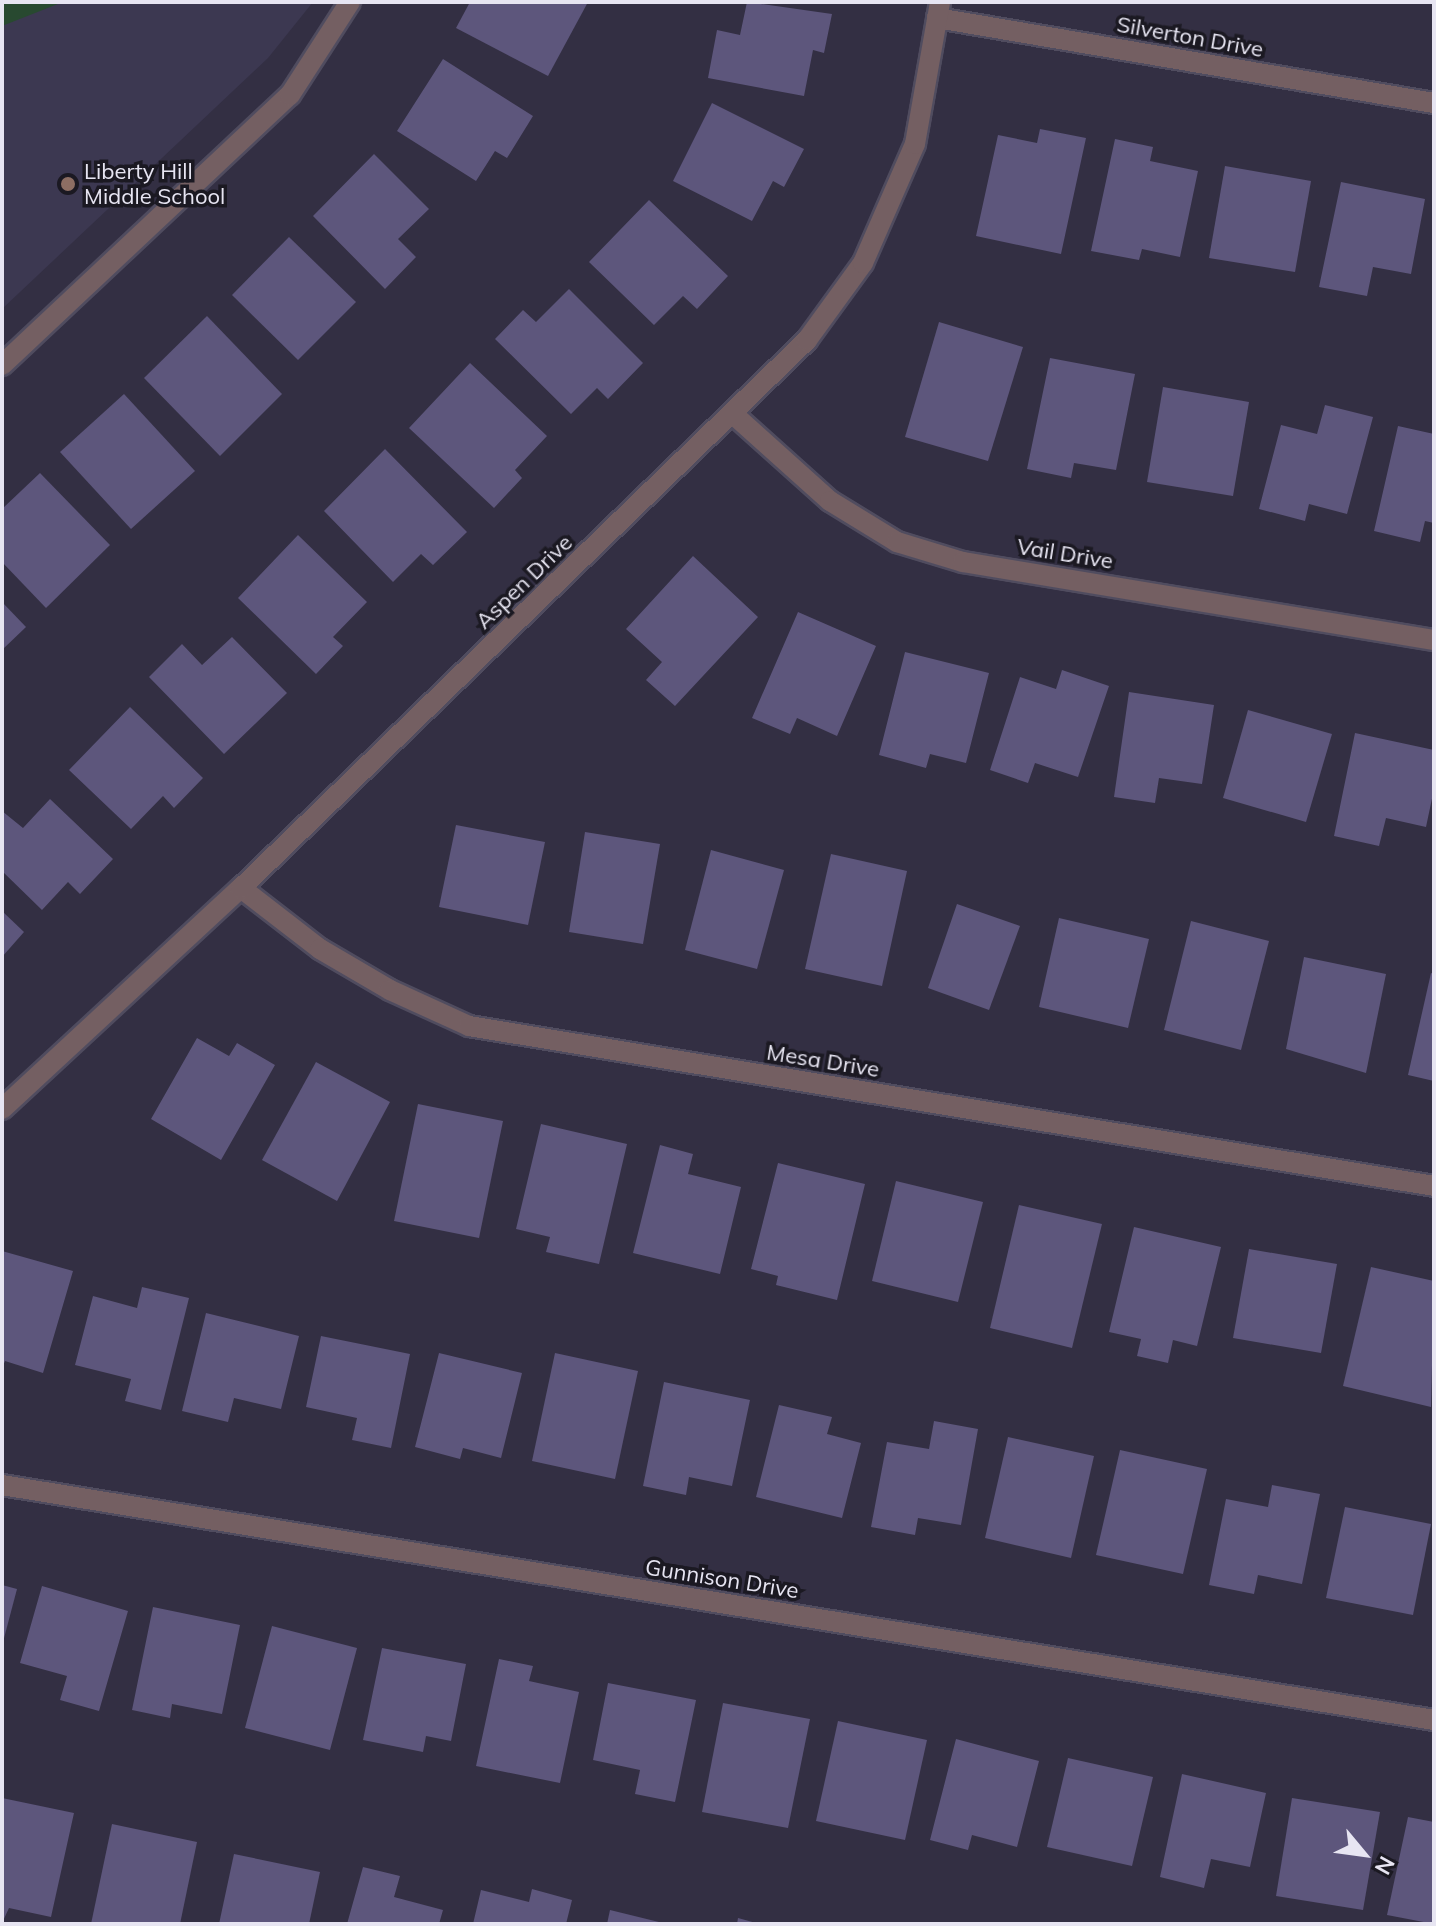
<!DOCTYPE html>
<style>
body{margin:0}
#map{position:relative;width:1436px;height:1926px;overflow:hidden;background:#332f43;font-family:Mulish,sans-serif}
div>[style]{position:absolute}
.built>*{inset:0;background:#3c3851}
.green>*{inset:0;background:#284930}
.building>*{inset:0;background:#5d567c}
.roads{filter:drop-shadow(2px 0 #504c5f) drop-shadow(-2px 0 #504c5f) drop-shadow(0 2px #504c5f) drop-shadow(0 -2px #504c5f)}
.minor>*{height:20px;margin:-10px;padding:0 10px;transform-origin:10px;border-radius:10px;background:#745f62}
.dots>*{width:22px;height:22px;translate:-50% -50%;box-sizing:border-box;border:4px solid #1b1922;border-radius:50%}
span{translate:-50% -50%;white-space:nowrap;text-align:center;line-height:1.15;-webkit-text-stroke:7px #1b1922;paint-order:stroke}
.street-label{font-size:22px;color:#e7e5f2}
.poi-label{font-size:22px;color:#e7e5f2}
.left{translate:0 -50%;text-align:left}
.frame{position:absolute;inset:0;border:4px solid #e7e5f2;pointer-events:none}
.north{position:absolute;left:1324px;top:1814px;width:80px;height:80px;-webkit-text-stroke:6px #1b1922;paint-order:stroke;rotate:119deg;font-size:22px;font-weight:700;line-height:32px;text-align:center;color:#e7e5f2}
.north::after{content:'';display:block;margin:auto;width:28px;height:36px;background:#e7e5f2;clip-path:polygon(50% 0,100% 100%,50% 72%,0 100%)}
</style>
<div id="map">
<div class="built">
<div style="clip-path:polygon(2px 2px,313px 2px,268px 58px,2px 309px)"></div>
</div>
<div class="green">
<div style="clip-path:polygon(2px 2px,63px 2px,2px 26px)"></div>
</div>
<div class="building">
<div style="clip-path:polygon(470px 2px,588px 2px,548px 76px,456px 28px)"></div>
<div style="clip-path:polygon(747px 2px,832px 14px,824px 53px,813px 50px,804px 96px,708px 78px,717px 30px,740px 35px)"></div>
<div style="clip-path:polygon(443px 59px,533px 116px,507px 158px,495px 151px,476px 181px,397px 131px)"></div>
<div style="clip-path:polygon(712px 103px,804px 149px,784px 187px,773px 181px,752px 221px,673px 181px)"></div>
<div style="clip-path:polygon(1040px 129px,1086px 138px,1061px 254px,976px 236px,998px 135px,1037px 143px)"></div>
<div style="clip-path:polygon(1115px 139px,1153px 147px,1150px 161px,1198px 171px,1180px 257px,1142px 249px,1139px 260px,1091px 251px)"></div>
<div style="clip-path:polygon(374px 154px,429px 209px,398px 239px,416px 257px,385px 289px,313px 216px)"></div>
<div style="clip-path:polygon(1225px 166px,1311px 181px,1295px 272px,1209px 258px)"></div>
<div style="clip-path:polygon(1341px 182px,1425px 199px,1411px 274px,1373px 267px,1367px 296px,1319px 287px)"></div>
<div style="clip-path:polygon(649px 200px,728px 276px,697px 309px,683px 296px,654px 325px,589px 262px)"></div>
<div style="clip-path:polygon(289px 237px,356px 302px,298px 360px,232px 295px)"></div>
<div style="clip-path:polygon(569px 289px,643px 363px,608px 399px,597px 388px,571px 414px,495px 339px,523px 310px,536px 322px)"></div>
<div style="clip-path:polygon(207px 316px,282px 394px,220px 456px,144px 378px)"></div>
<div style="clip-path:polygon(939px 322px,1023px 347px,988px 461px,905px 437px)"></div>
<div style="clip-path:polygon(1050px 358px,1135px 374px,1116px 470px,1074px 463px,1071px 478px,1027px 469px)"></div>
<div style="clip-path:polygon(470px 363px,547px 436px,515px 470px,522px 478px,494px 508px,409px 428px)"></div>
<div style="clip-path:polygon(1163px 387px,1249px 402px,1233px 496px,1147px 482px)"></div>
<div style="clip-path:polygon(124px 394px,195px 471px,131px 529px,60px 452px)"></div>
<div style="clip-path:polygon(1325px 405px,1373px 417px,1347px 514px,1309px 504px,1305px 521px,1259px 509px,1281px 425px,1317px 434px)"></div>
<div style="clip-path:polygon(1398px 426px,1434px 434px,1434px 523px,1425px 521px,1420px 542px,1374px 531px)"></div>
<div style="clip-path:polygon(385px 449px,467px 532px,433px 565px,421px 554px,393px 582px,324px 511px)"></div>
<div style="clip-path:polygon(40px 473px,110px 545px,46px 608px,2px 562px,2px 509px)"></div>
<div style="clip-path:polygon(298px 535px,367px 602px,333px 637px,343px 646px,316px 674px,238px 598px)"></div>
<div style="clip-path:polygon(693px 556px,758px 617px,675px 706px,646px 680px,662px 662px,626px 629px)"></div>
<div style="clip-path:polygon(2px 602px,26px 627px,2px 650px)"></div>
<div style="clip-path:polygon(798px 612px,876px 646px,837px 736px,797px 718px,790px 734px,752px 718px)"></div>
<div style="clip-path:polygon(232px 637px,287px 693px,224px 754px,149px 677px,182px 644px,202px 665px)"></div>
<div style="clip-path:polygon(905px 652px,989px 673px,966px 763px,930px 754px,926px 768px,879px 755px)"></div>
<div style="clip-path:polygon(1062px 670px,1109px 686px,1078px 777px,1035px 763px,1028px 783px,990px 770px,1020px 677px,1056px 689px)"></div>
<div style="clip-path:polygon(1129px 692px,1214px 705px,1202px 784px,1159px 778px,1155px 803px,1114px 797px)"></div>
<div style="clip-path:polygon(130px 707px,203px 778px,174px 808px,163px 796px,131px 829px,69px 770px)"></div>
<div style="clip-path:polygon(1248px 710px,1332px 734px,1306px 822px,1223px 798px)"></div>
<div style="clip-path:polygon(1355px 733px,1434px 750px,1434px 789px,1426px 827px,1386px 818px,1379px 846px,1334px 836px)"></div>
<div style="clip-path:polygon(50px 799px,113px 859px,80px 894px,68px 882px,42px 910px,2px 871px,2px 811px,23px 828px)"></div>
<div style="clip-path:polygon(456px 825px,545px 842px,528px 925px,439px 907px)"></div>
<div style="clip-path:polygon(585px 832px,660px 844px,643px 944px,569px 932px)"></div>
<div style="clip-path:polygon(711px 850px,784px 870px,757px 969px,685px 950px)"></div>
<div style="clip-path:polygon(831px 854px,907px 871px,882px 986px,805px 969px)"></div>
<div style="clip-path:polygon(957px 904px,1020px 926px,989px 1010px,928px 988px)"></div>
<div style="clip-path:polygon(2px 911px,24px 932px,2px 957px)"></div>
<div style="clip-path:polygon(1059px 918px,1149px 939px,1128px 1028px,1039px 1007px)"></div>
<div style="clip-path:polygon(1191px 921px,1269px 941px,1241px 1050px,1164px 1030px)"></div>
<div style="clip-path:polygon(1304px 957px,1386px 974px,1366px 1073px,1286px 1049px)"></div>
<div style="clip-path:polygon(1431px 973px,1434px 974px,1434px 1081px,1408px 1075px)"></div>
<div style="clip-path:polygon(197px 1038px,229px 1056px,237px 1043px,275px 1065px,221px 1160px,151px 1119px)"></div>
<div style="clip-path:polygon(316px 1062px,390px 1102px,337px 1201px,262px 1160px)"></div>
<div style="clip-path:polygon(418px 1104px,503px 1121px,479px 1238px,394px 1221px)"></div>
<div style="clip-path:polygon(541px 1124px,627px 1144px,599px 1264px,546px 1252px,550px 1237px,516px 1229px)"></div>
<div style="clip-path:polygon(660px 1145px,693px 1154px,688px 1174px,741px 1187px,720px 1274px,633px 1253px)"></div>
<div style="clip-path:polygon(778px 1163px,865px 1184px,837px 1300px,776px 1285px,778px 1276px,751px 1269px)"></div>
<div style="clip-path:polygon(896px 1181px,983px 1202px,958px 1302px,872px 1281px)"></div>
<div style="clip-path:polygon(1019px 1205px,1102px 1224px,1072px 1348px,990px 1328px)"></div>
<div style="clip-path:polygon(1134px 1227px,1221px 1247px,1197px 1346px,1173px 1340px,1168px 1363px,1137px 1356px,1141px 1339px,1109px 1332px)"></div>
<div style="clip-path:polygon(1249px 1249px,1337px 1264px,1321px 1353px,1233px 1338px)"></div>
<div style="clip-path:polygon(2px 1251px,73px 1271px,43px 1373px,5px 1361px,2px 1368px)"></div>
<div style="clip-path:polygon(1371px 1267px,1434px 1281px,1431px 1407px,1343px 1386px)"></div>
<div style="clip-path:polygon(142px 1287px,189px 1298px,161px 1410px,125px 1401px,131px 1379px,75px 1365px,93px 1296px,137px 1308px)"></div>
<div style="clip-path:polygon(206px 1313px,299px 1336px,281px 1409px,234px 1398px,228px 1422px,182px 1411px)"></div>
<div style="clip-path:polygon(321px 1336px,410px 1354px,391px 1448px,352px 1440px,357px 1418px,306px 1407px)"></div>
<div style="clip-path:polygon(439px 1353px,522px 1373px,501px 1458px,463px 1448px,460px 1459px,415px 1447px)"></div>
<div style="clip-path:polygon(555px 1353px,638px 1371px,615px 1479px,532px 1461px)"></div>
<div style="clip-path:polygon(664px 1382px,750px 1400px,732px 1486px,689px 1477px,686px 1495px,643px 1486px)"></div>
<div style="clip-path:polygon(779px 1405px,832px 1417px,827px 1434px,861px 1443px,842px 1518px,756px 1497px)"></div>
<div style="clip-path:polygon(934px 1421px,978px 1429px,961px 1525px,918px 1518px,915px 1535px,871px 1527px,887px 1442px,929px 1449px)"></div>
<div style="clip-path:polygon(1008px 1437px,1094px 1456px,1071px 1558px,985px 1538px)"></div>
<div style="clip-path:polygon(1120px 1450px,1207px 1469px,1183px 1574px,1096px 1555px)"></div>
<div style="clip-path:polygon(1272px 1485px,1320px 1494px,1302px 1584px,1258px 1575px,1254px 1594px,1209px 1585px,1226px 1499px,1268px 1507px)"></div>
<div style="clip-path:polygon(1345px 1507px,1431px 1524px,1413px 1615px,1326px 1598px)"></div>
<div style="clip-path:polygon(2px 1585px,17px 1589px,3px 1642px,2px 1642px)"></div>
<div style="clip-path:polygon(42px 1586px,128px 1611px,99px 1711px,60px 1700px,67px 1676px,20px 1663px)"></div>
<div style="clip-path:polygon(153px 1607px,240px 1625px,222px 1714px,172px 1704px,170px 1718px,132px 1710px)"></div>
<div style="clip-path:polygon(272px 1626px,357px 1648px,330px 1750px,245px 1728px)"></div>
<div style="clip-path:polygon(382px 1648px,466px 1664px,451px 1741px,426px 1736px,423px 1752px,363px 1740px)"></div>
<div style="clip-path:polygon(499px 1659px,533px 1666px,529px 1681px,579px 1692px,560px 1783px,476px 1766px)"></div>
<div style="clip-path:polygon(608px 1683px,696px 1700px,675px 1802px,635px 1794px,640px 1770px,593px 1760px)"></div>
<div style="clip-path:polygon(723px 1703px,810px 1719px,788px 1828px,702px 1812px)"></div>
<div style="clip-path:polygon(838px 1721px,927px 1740px,905px 1840px,816px 1821px)"></div>
<div style="clip-path:polygon(956px 1739px,1039px 1761px,1017px 1847px,972px 1835px,968px 1850px,930px 1840px)"></div>
<div style="clip-path:polygon(1068px 1758px,1153px 1777px,1132px 1866px,1047px 1847px)"></div>
<div style="clip-path:polygon(1182px 1774px,1266px 1793px,1250px 1867px,1211px 1859px,1204px 1888px,1160px 1877px)"></div>
<div style="clip-path:polygon(2px 1798px,74px 1813px,51px 1917px,9px 1908px,2px 1923px)"></div>
<div style="clip-path:polygon(1292px 1798px,1380px 1812px,1363px 1910px,1276px 1896px)"></div>
<div style="clip-path:polygon(1408px 1817px,1434px 1822px,1434px 1924px,1387px 1915px)"></div>
<div style="clip-path:polygon(112px 1824px,197px 1842px,180px 1924px,91px 1924px)"></div>
<div style="clip-path:polygon(234px 1854px,320px 1872px,309px 1924px,219px 1924px)"></div>
<div style="clip-path:polygon(363px 1867px,400px 1876px,394px 1897px,443px 1910px,439px 1924px,347px 1924px)"></div>
<div style="clip-path:polygon(532px 1889px,572px 1900px,566px 1924px,473px 1924px,481px 1890px,529px 1902px)"></div>
<div style="clip-path:polygon(610px 1910px,663px 1923px,662px 1924px,607px 1924px)"></div>
<div style="clip-path:polygon(738px 1918px,756px 1923px,756px 1924px,737px 1924px)"></div>
</div>
<div class="roads">
<div class="minor">
<div style="left:937px;top:18px;width:504px;rotate:9.71deg"></div>
<div style="left:2px;top:365px;width:395px;rotate:-43.2deg"></div>
<div style="left:290px;top:95px;width:111px;rotate:-57.2deg"></div>
<div style="left:733px;top:414px;width:130px;rotate:41.9deg"></div>
<div style="left:830px;top:501px;width:79px;rotate:31.5deg"></div>
<div style="left:897px;top:542px;width:69px;rotate:16.9deg"></div>
<div style="left:963px;top:562px;width:477px;rotate:9.4deg"></div>
<div style="left:241px;top:888px;width:100px;rotate:37.7deg"></div>
<div style="left:320px;top:949px;width:81px;rotate:30.4deg"></div>
<div style="left:390px;top:990px;width:87px;rotate:24.5deg"></div>
<div style="left:469px;top:1026px;width:978px;rotate:9.41deg"></div>
<div style="left:2px;top:1109px;width:326px;rotate:-42.8deg"></div>
<div style="left:241px;top:888px;width:788px;rotate:-44.07deg"></div>
<div style="left:807px;top:340px;width:95px;rotate:-54deg"></div>
<div style="left:863px;top:263px;width:130px;rotate:-66.4deg"></div>
<div style="left:915px;top:144px;width:144px;rotate:-80deg"></div>
<div style="left:2px;top:1485px;width:1451px;rotate:9.32deg"></div>
</div>
</div>
<div class="dots">
<div style="left:68px;top:184px;background:#8d6e63"></div>
</div>
<div class="street-label">
<span style="left:1190px;top:37px;rotate:10deg">Silverton Drive</span>
<span style="left:1065px;top:554px;rotate:9deg">Vail Drive</span>
<span style="left:524px;top:582px;rotate:-44deg">Aspen Drive</span>
<span style="left:823px;top:1061px;rotate:9deg">Mesa Drive</span>
<span style="left:722px;top:1579px;rotate:9deg">Gunnison Drive</span>
</div>
<div class="poi-label">
<span class="left" style="left:84px;top:184px">Liberty Hill<br>Middle School</span>
</div>
<div class="frame"></div>
<div class="north">N</div>
</div>
